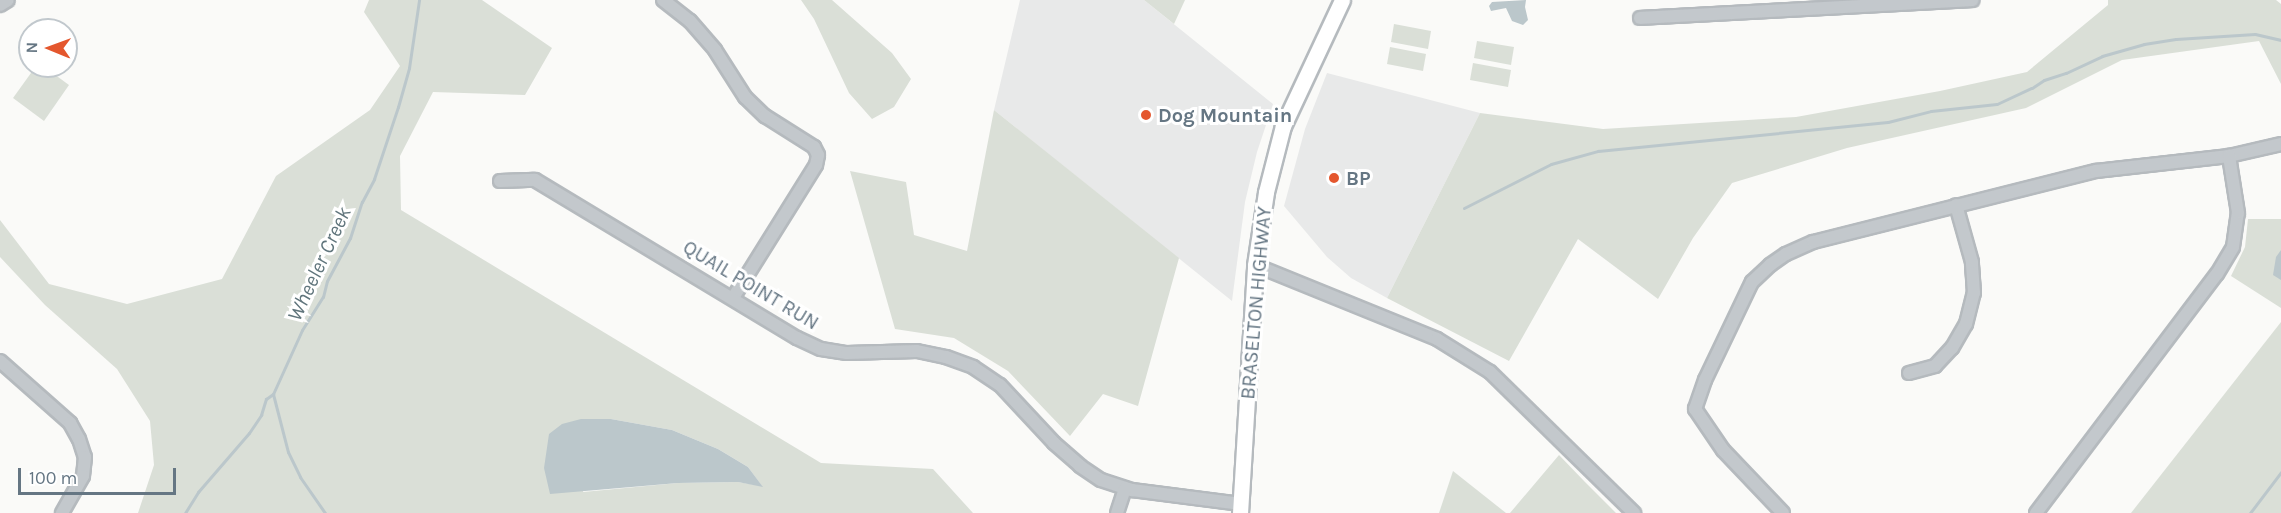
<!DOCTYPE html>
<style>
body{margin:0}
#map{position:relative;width:2281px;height:513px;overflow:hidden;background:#fafaf8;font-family:Karla,sans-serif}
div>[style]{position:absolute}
.built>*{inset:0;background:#e8e9e9}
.green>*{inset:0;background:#dadfd7}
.water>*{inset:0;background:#bbc7cb}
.stream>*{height:3px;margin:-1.5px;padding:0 1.5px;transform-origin:1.5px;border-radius:1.5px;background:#bbc7cb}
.roads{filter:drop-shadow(2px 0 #b5babe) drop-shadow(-2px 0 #b5babe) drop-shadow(0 2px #b5babe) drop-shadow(0 -2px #b5babe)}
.minor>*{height:12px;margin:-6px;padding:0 6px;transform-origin:6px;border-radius:6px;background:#c3c8cc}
.major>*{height:15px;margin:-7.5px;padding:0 7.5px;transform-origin:7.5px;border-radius:7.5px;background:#fff}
.dots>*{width:16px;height:16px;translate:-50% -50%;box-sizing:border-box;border:3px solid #fff;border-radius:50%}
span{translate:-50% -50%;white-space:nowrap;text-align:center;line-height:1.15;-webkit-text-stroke:6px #fff;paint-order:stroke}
.poi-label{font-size:20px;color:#657683;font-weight:700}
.left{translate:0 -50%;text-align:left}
.street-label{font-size:20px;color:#657683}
.water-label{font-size:21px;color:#60757c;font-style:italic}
.north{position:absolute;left:18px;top:18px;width:60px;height:60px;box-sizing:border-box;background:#fff;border:2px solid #c1c8cd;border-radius:50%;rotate:271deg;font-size:16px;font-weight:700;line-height:24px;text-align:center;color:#657683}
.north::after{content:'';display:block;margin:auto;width:21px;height:27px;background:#e4572e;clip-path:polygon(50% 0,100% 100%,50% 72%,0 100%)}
.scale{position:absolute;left:18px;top:468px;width:158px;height:27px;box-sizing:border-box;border:3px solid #657683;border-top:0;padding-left:8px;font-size:18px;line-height:21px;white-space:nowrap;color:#657683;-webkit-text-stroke:4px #fff;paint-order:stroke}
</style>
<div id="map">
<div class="built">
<div style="clip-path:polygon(1020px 0,1144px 0,1273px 104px,1257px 152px,1245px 202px,1232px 301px,994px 110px)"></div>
<div style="clip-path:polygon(1327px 73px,1480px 113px,1387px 298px,1351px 278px,1327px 257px,1284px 206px,1305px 129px)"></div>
</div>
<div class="green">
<div style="clip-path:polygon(evenodd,369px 0,482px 0,552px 48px,525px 95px,433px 92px,400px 156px,401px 210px,821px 463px,933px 469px,973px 513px,138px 513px,154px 465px,150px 421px,117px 369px,45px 305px,0 257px,0 220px,49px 284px,127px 304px,222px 279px,276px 176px,370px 110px,400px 66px,364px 12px,369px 0,581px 419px,611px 419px,672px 430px,718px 449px,748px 467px,762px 486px,738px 482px,678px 483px,583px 492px,581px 419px)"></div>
<div style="clip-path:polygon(801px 0,832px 0,892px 53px,911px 79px,894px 107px,872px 119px,849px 93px,814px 19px)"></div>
<div style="clip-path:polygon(1144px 0,1185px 0,1174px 24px)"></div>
<div style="clip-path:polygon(2108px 0,2276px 0,2281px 4px,2281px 84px,2259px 41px,2122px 60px,2026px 108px,1847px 148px,1732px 183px,1693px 238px,1658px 299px,1578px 239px,1509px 361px,1387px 298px,1480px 113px,1603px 129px,1796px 117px,1940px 91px,2027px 72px,2108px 5px)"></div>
<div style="clip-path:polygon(1394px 24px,1431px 31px,1428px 49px,1391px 42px)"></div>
<div style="clip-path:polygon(1477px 41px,1514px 47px,1511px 65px,1474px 58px)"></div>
<div style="clip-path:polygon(1390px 47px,1426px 54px,1423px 71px,1387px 64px)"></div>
<div style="clip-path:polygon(1473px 63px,1511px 70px,1508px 87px,1470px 80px)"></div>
<div style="clip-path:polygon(36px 66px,43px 66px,69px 85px,44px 121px,13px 98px)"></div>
<div style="clip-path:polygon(994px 110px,1179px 258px,1138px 406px,1103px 394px,1070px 436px,1008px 371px,954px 338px,895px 329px,850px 171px,906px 182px,914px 235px,967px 251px)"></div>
<div style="clip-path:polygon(2248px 219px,2281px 219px,2281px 308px,2231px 276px,2245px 247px)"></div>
<div style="clip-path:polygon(2281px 322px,2281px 513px,2131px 513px,2259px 350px)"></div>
<div style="clip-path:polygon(1559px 455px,1585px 482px,1616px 513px,1510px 513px)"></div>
<div style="clip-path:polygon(1453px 471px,1506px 513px,1439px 513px)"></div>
</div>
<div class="water">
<div style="clip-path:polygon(1526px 0,1525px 7px,1528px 20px,1523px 25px,1512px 21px,1506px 8px,1491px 11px,1489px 6px,1492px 2px)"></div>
<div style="clip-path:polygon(2281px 250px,2281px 280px,2273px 275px,2276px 257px)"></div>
<div style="clip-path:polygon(581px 419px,611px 419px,672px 430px,718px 449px,748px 467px,763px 487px,738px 482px,678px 483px,550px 494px,544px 468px,549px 434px,562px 424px)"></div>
</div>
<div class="stream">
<div style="left:1464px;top:208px;width:97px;rotate:-26.8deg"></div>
<div style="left:1551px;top:164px;width:49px;rotate:-15.5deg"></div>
<div style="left:1598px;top:151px;width:291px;rotate:-5.7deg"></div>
<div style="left:1888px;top:122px;width:44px;rotate:-14.3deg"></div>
<div style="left:1931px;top:111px;width:66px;rotate:-6.1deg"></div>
<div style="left:1997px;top:104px;width:38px;rotate:-25deg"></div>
<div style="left:2032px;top:88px;width:14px;rotate:-34deg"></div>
<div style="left:2044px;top:80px;width:23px;rotate:-18deg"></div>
<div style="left:2066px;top:73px;width:40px;rotate:-25deg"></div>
<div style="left:2102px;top:56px;width:44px;rotate:-15.9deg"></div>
<div style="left:2144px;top:44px;width:32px;rotate:-9deg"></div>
<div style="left:2176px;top:39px;width:79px;rotate:-3.6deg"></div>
<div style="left:2255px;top:34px;width:27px;rotate:13deg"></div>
<div style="left:273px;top:394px;width:60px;rotate:75.5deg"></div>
<div style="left:288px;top:452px;width:28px;rotate:64deg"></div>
<div style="left:300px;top:477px;width:44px;rotate:55.2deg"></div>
<div style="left:185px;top:513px;width:25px;rotate:-58deg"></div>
<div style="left:198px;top:492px;width:78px;rotate:-49.2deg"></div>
<div style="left:249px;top:433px;width:22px;rotate:-56deg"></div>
<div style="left:261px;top:415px;width:17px;rotate:-73deg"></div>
<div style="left:266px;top:399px;width:9px;rotate:-36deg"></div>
<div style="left:273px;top:394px;width:70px;rotate:-65.6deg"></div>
<div style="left:302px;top:330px;width:39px;rotate:-58deg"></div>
<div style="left:323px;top:297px;width:16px;rotate:-76deg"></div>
<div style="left:327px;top:281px;width:49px;rotate:-61.9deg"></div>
<div style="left:350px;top:238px;width:38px;rotate:-72deg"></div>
<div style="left:362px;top:202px;width:26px;rotate:-62deg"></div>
<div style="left:374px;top:179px;width:76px;rotate:-71.6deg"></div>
<div style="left:398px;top:107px;width:41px;rotate:-74.2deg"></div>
<div style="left:409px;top:68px;width:69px;rotate:-81.6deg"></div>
<div style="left:2250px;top:513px;width:51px;rotate:-52.9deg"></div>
</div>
<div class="roads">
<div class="minor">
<div style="left:663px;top:0;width:34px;rotate:38deg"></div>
<div style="left:690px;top:21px;width:38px;rotate:49deg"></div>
<div style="left:715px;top:50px;width:56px;rotate:57.4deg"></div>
<div style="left:745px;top:97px;width:28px;rotate:44deg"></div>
<div style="left:765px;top:116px;width:58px;rotate:32.3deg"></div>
<div style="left:814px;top:147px;width:9px;rotate:63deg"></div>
<div style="left:818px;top:155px;width:10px;rotate:101deg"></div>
<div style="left:816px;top:165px;width:157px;rotate:122deg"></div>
<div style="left:0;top:5px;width:9px;rotate:-32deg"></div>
<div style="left:1640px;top:18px;width:333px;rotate:-3.1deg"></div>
<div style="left:500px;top:181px;width:35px;rotate:-2deg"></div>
<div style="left:535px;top:180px;width:306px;rotate:31.1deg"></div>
<div style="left:797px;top:338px;width:26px;rotate:25deg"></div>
<div style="left:821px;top:349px;width:26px;rotate:9deg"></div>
<div style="left:847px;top:353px;width:70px;rotate:-1.6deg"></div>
<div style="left:917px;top:351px;width:30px;rotate:12deg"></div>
<div style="left:946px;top:357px;width:29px;rotate:20deg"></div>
<div style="left:973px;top:367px;width:32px;rotate:34deg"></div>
<div style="left:1000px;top:385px;width:79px;rotate:47deg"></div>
<div style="left:1054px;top:443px;width:35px;rotate:41deg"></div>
<div style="left:1080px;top:466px;width:25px;rotate:34deg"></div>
<div style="left:1101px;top:480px;width:33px;rotate:18deg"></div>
<div style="left:1132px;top:490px;width:110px;rotate:7.3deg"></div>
<div style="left:1255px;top:265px;width:196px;rotate:22.1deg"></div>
<div style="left:1437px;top:339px;width:62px;rotate:31.9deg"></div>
<div style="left:1490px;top:372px;width:202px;rotate:44.4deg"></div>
<div style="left:0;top:361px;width:94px;rotate:41.5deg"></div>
<div style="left:70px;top:423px;width:18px;rotate:61deg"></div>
<div style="left:79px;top:439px;width:19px;rotate:72deg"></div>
<div style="left:85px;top:457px;width:19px;rotate:96deg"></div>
<div style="left:83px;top:476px;width:43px;rotate:119.6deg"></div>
<div style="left:1909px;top:373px;width:27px;rotate:-15deg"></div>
<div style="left:1935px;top:366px;width:25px;rotate:-47deg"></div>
<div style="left:1952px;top:348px;width:28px;rotate:-60deg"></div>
<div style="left:1966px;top:324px;width:32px;rotate:-76deg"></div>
<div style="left:1974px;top:293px;width:31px;rotate:-94deg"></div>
<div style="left:1972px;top:262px;width:59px;rotate:-105.7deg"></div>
<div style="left:1117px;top:513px;width:26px;rotate:-72deg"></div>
<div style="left:1783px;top:513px;width:87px;rotate:-133.6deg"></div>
<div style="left:1723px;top:450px;width:50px;rotate:-124.3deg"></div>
<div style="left:1695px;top:409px;width:31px;rotate:-71deg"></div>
<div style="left:1705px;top:380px;width:109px;rotate:-64.4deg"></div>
<div style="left:1752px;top:282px;width:25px;rotate:-43deg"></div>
<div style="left:1770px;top:265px;width:19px;rotate:-35deg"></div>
<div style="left:1786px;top:254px;width:30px;rotate:-24deg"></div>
<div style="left:1813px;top:242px;width:292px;rotate:-14.1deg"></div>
<div style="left:2096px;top:171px;width:134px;rotate:-6.4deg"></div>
<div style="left:2229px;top:156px;width:53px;rotate:-13deg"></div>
<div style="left:2036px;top:513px;width:300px;rotate:-52.9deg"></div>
<div style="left:2217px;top:274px;width:31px;rotate:-59deg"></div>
<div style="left:2233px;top:247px;width:34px;rotate:-82deg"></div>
<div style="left:2238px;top:213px;width:58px;rotate:-99deg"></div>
</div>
<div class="major">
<div style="left:1240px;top:513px;width:248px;rotate:-86.5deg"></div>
<div style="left:1255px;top:265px;width:74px;rotate:-81.4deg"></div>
<div style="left:1266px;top:192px;width:68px;rotate:-75.6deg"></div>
<div style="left:1283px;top:126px;width:139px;rotate:-64.9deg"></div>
</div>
</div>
<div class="dots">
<div style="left:1146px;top:115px;background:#e4572e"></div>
<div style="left:1334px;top:178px;background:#e4572e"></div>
</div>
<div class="poi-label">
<span class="left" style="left:1158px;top:115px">Dog Mountain</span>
<span class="left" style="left:1346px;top:178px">BP</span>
</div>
<div class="street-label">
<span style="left:751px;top:285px;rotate:31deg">QUAIL POINT RUN</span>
<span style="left:1256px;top:303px;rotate:-85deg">BRASELTON HIGHWAY</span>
</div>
<div class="water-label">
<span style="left:319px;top:264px;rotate:-65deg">Wheeler Creek</span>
</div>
<div class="north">N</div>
<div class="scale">100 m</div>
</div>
